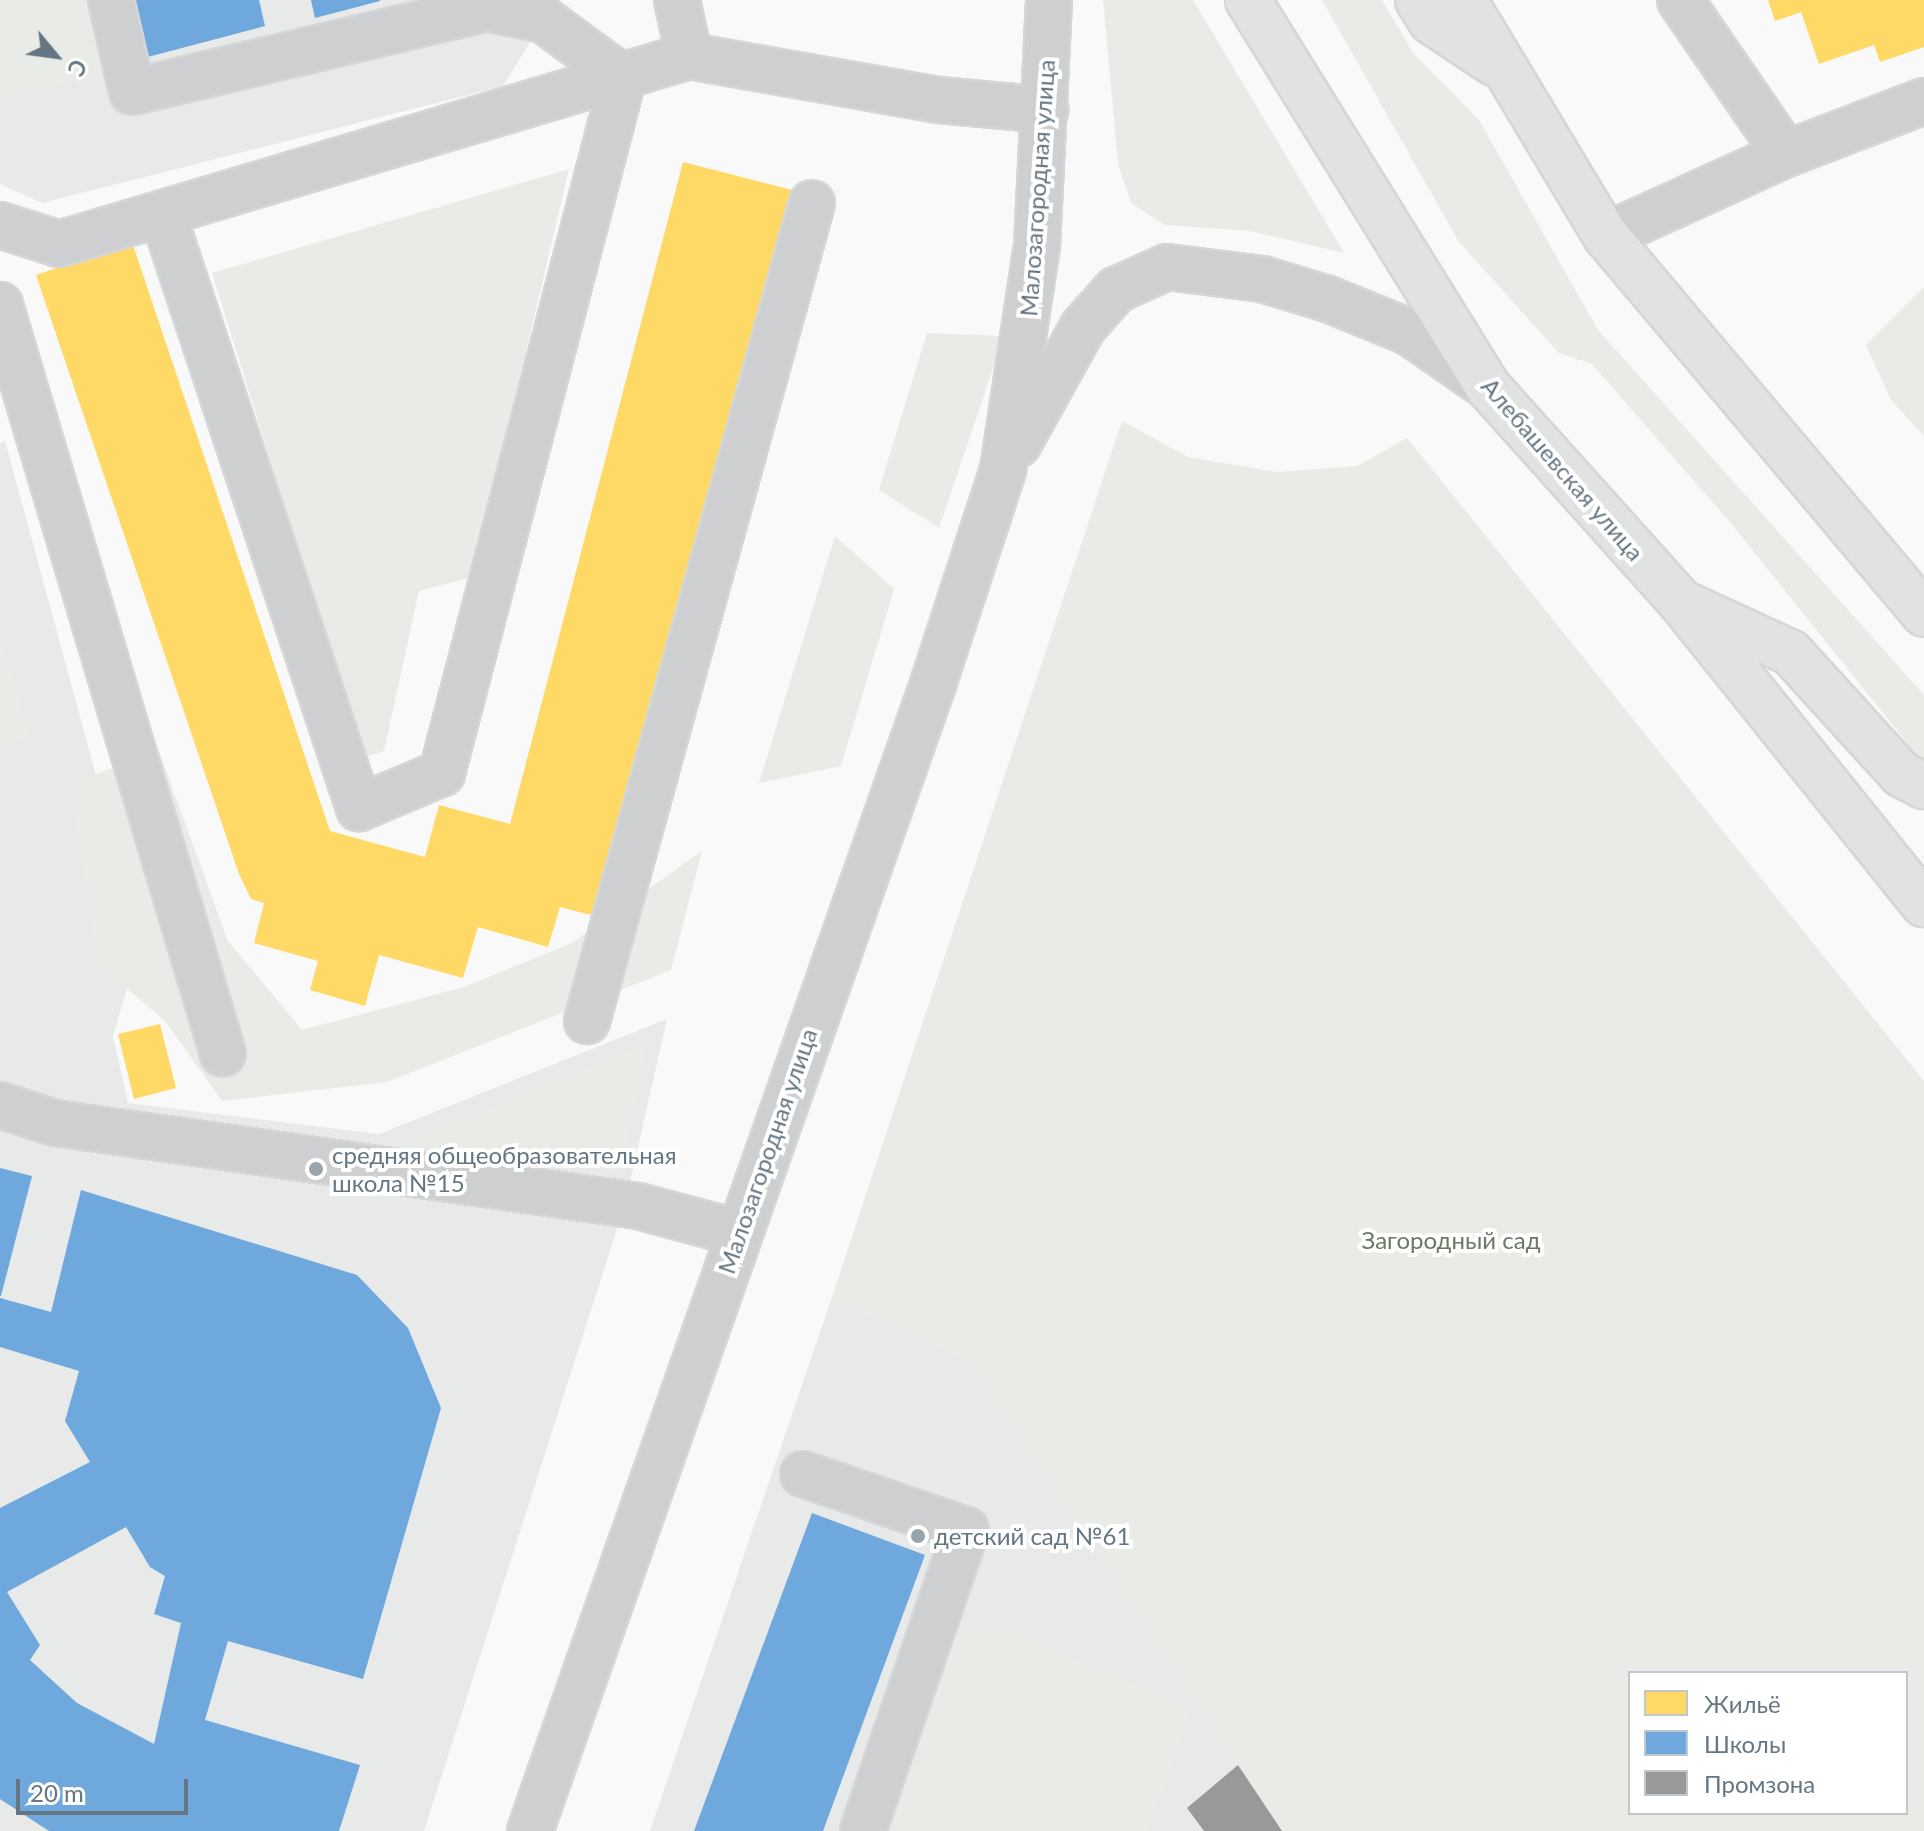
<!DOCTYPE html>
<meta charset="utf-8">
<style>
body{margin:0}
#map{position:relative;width:1924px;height:1831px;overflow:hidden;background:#f9f9f9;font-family:Lato,sans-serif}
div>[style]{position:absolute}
.built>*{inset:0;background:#e8e9e9}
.green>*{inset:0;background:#e8ebe6}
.homes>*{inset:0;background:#ffd966}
.schools>*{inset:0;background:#6fa8dc}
.industry>*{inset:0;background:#999}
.roads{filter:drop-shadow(2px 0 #d5d6d7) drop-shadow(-2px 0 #d5d6d7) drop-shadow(0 2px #d5d6d7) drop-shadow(0 -2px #d5d6d7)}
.minor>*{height:44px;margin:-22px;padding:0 22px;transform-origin:22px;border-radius:22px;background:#cecfd0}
.major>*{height:44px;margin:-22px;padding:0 22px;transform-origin:22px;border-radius:22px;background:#e1e2e2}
.dots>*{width:22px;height:22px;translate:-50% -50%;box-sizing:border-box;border:4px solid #fff;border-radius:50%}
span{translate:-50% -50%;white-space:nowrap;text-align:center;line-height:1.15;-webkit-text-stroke:8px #fff;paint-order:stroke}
.street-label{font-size:24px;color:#657683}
.poi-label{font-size:24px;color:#657683}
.left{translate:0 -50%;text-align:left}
.park-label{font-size:24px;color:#687a64}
.legend{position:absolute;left:1628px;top:1671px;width:280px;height:144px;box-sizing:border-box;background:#fff;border:2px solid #c1c8cd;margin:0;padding:10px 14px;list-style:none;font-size:24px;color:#657683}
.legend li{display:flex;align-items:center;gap:16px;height:40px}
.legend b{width:40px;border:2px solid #c1c8cd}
.north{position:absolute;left:16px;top:16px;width:80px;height:80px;-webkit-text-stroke:6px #fff;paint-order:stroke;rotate:119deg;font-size:22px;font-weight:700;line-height:32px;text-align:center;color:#657683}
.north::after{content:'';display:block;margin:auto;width:28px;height:36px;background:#657683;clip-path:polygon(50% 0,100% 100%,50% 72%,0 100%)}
.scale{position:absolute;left:16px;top:1779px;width:172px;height:36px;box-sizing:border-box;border:4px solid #657683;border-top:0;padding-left:10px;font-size:24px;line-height:28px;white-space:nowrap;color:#657683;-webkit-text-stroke:6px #fff;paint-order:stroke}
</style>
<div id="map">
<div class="built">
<div style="clip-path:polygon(0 0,556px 0,503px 86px,42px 203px,0 184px)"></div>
<div style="clip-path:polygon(5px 441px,141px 941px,113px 1036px,128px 1103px,379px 1134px,667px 1019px,625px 1204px,424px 1831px,0 1831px,0 443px)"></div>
<div style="clip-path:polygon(832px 1297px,966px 1357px,1282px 1831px,650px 1831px)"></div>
</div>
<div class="green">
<div style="clip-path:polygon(0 0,88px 0,103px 74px,0 97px)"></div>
<div style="clip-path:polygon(1103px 0,1193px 0,1344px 253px,1250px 231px,1165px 225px,1131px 203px,1118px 164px)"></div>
<div style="clip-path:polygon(1322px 0,1382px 0,1414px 54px,1479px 120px,1598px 330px,1924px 695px,1924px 764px,1729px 521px,1592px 364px,1559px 353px,1459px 242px)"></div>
<div style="clip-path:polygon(569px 169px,473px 577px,419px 591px,384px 751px,363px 758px,212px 273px)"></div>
<div style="clip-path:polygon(1924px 287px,1924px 436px,1891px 400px,1866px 345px)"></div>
<div style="clip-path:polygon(927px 333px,1004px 336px,939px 528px,879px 490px)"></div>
<div style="clip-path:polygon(evenodd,1122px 421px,1188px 457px,1278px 472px,1357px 466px,1407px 438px,1924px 1081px,1924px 1831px,1282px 1831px,966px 1357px,832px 1297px,1122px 421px,1630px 1673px,1906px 1673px,1906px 1813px,1630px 1813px,1630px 1673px)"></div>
<div style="clip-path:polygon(835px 536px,894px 589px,841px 766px,759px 783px)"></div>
<div style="clip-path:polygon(0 636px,31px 736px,0 745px)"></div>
<div style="clip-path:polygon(159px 751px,228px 941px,302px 1030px,464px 987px,572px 943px,702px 851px,671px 970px,387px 1082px,222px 1101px,165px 1021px,96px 962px,69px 784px)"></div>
<div style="clip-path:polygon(648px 1044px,622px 1173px,408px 1143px)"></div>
<div style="clip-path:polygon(1007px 1630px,1191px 1710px,1149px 1831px,886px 1831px,956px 1634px)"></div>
</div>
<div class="homes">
<div style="clip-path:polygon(1768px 0,1924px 0,1924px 47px,1880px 62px,1874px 45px,1819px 64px,1801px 12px,1775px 21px)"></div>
<div style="clip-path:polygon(683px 162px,792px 190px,634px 794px,615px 888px,600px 884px,591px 915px,560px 907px,548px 947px,478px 927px,463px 978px,379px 955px,365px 1006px,310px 990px,318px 961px,254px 943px,264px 903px,251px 899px,239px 874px,36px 275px,132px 242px,330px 831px,425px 857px,439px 805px,510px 824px)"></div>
<div style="clip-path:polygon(160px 1024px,176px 1088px,134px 1099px,118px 1034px)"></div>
</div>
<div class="schools">
<div style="clip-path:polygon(129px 0,259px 0,265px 26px,144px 58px)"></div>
<div style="clip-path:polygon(311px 0,380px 0,380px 1px,315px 18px)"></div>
<div style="clip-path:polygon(0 1168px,32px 1176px,1px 1296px,0 1296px)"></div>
<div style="clip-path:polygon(evenodd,81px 1190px,357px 1275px,408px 1328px,441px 1408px,363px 1679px,228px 1641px,205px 1720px,360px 1765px,339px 1831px,49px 1831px,0 1799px,0 1508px,90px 1462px,65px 1421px,79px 1371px,0 1347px,0 1298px,51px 1312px,81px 1190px,126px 1527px,150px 1567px,165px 1576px,154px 1614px,181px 1623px,154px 1744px,77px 1703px,30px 1660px,40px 1645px,7px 1592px,126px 1527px)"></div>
<div style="clip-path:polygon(812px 1513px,925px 1555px,823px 1831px,694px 1831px)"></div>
</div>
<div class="industry">
<div style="clip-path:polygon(1238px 1765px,1282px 1831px,1204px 1831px,1187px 1808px)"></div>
</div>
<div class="roads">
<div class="minor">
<div style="left:111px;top:0;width:94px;rotate:77.1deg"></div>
<div style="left:132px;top:92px;width:364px;rotate:-13.3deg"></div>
<div style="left:486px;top:8px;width:59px;rotate:11.7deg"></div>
<div style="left:544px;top:20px;width:98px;rotate:36.3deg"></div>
<div style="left:677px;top:0;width:57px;rotate:77.9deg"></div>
<div style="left:1680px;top:0;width:187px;rotate:55.5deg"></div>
<div style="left:1786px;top:154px;width:148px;rotate:-21deg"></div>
<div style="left:163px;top:215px;width:625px;rotate:71.71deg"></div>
<div style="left:359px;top:808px;width:90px;rotate:-22.9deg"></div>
<div style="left:442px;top:773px;width:718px;rotate:-75.4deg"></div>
<div style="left:0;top:225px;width:62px;rotate:17.9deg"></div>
<div style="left:59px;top:244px;width:657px;rotate:-16.62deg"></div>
<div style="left:689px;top:56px;width:254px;rotate:10deg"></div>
<div style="left:939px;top:100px;width:107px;rotate:5.3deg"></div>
<div style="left:1606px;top:236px;width:198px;rotate:-24.5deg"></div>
<div style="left:0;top:305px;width:781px;rotate:73.42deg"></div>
<div style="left:1018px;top:444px;width:134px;rotate:-60.9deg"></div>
<div style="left:1083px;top:327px;width:50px;rotate:-48.3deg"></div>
<div style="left:1116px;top:290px;width:56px;rotate:-24.3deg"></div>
<div style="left:1167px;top:267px;width:96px;rotate:7.2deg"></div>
<div style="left:1262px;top:279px;width:69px;rotate:16.9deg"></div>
<div style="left:1328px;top:299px;width:87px;rotate:22.2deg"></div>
<div style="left:1409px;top:332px;width:96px;rotate:34.8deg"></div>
<div style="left:587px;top:1021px;width:848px;rotate:-74.62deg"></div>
<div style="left:0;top:1105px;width:58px;rotate:18.1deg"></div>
<div style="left:55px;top:1123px;width:589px;rotate:8.1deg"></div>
<div style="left:638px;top:1206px;width:104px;rotate:15.1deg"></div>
<div style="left:803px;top:1474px;width:172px;rotate:19deg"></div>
<div style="left:966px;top:1530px;width:318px;rotate:108.9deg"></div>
<div style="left:530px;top:1831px;width:1219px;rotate:-70.64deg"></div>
<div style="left:934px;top:681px;width:222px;rotate:-71.9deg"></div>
<div style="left:1003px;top:470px;width:227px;rotate:-81.4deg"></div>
<div style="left:1037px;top:246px;width:246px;rotate:-87.2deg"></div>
</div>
<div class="major">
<div style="left:1248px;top:0;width:455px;rotate:58.2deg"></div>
<div style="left:1488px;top:387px;width:288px;rotate:48.1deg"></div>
<div style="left:1680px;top:601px;width:389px;rotate:51.2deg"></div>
<div style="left:1418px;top:0;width:25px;rotate:58deg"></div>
<div style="left:1431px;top:21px;width:76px;rotate:33.7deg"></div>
<div style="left:1464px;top:0;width:275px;rotate:59deg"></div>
<div style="left:1606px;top:236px;width:494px;rotate:49.9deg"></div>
<div style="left:1689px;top:606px;width:112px;rotate:24.7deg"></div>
<div style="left:1791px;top:653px;width:164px;rotate:47.7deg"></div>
<div style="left:1901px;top:774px;width:26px;rotate:28deg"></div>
</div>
</div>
<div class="dots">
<div style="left:316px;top:1169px;background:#99a4ac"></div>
<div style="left:918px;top:1536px;background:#99a4ac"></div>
</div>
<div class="street-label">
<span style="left:1037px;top:188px;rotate:-86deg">Малозагородная улица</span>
<span style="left:1563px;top:469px;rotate:49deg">Алебашевская улица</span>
<span style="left:767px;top:1151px;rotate:-71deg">Малозагородная улица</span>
</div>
<div class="poi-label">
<span class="left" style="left:332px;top:1169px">средняя общеобразовательная<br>школа №15</span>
<span class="left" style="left:934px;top:1536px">детский сад №61</span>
</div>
<div class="park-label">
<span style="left:1451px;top:1240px">Загородный сад</span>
</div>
<ul class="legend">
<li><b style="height:22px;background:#ffd966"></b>Жильё</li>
<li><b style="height:22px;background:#6fa8dc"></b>Школы</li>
<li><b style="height:22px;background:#999"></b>Промзона</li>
</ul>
<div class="north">С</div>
<div class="scale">20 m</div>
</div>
